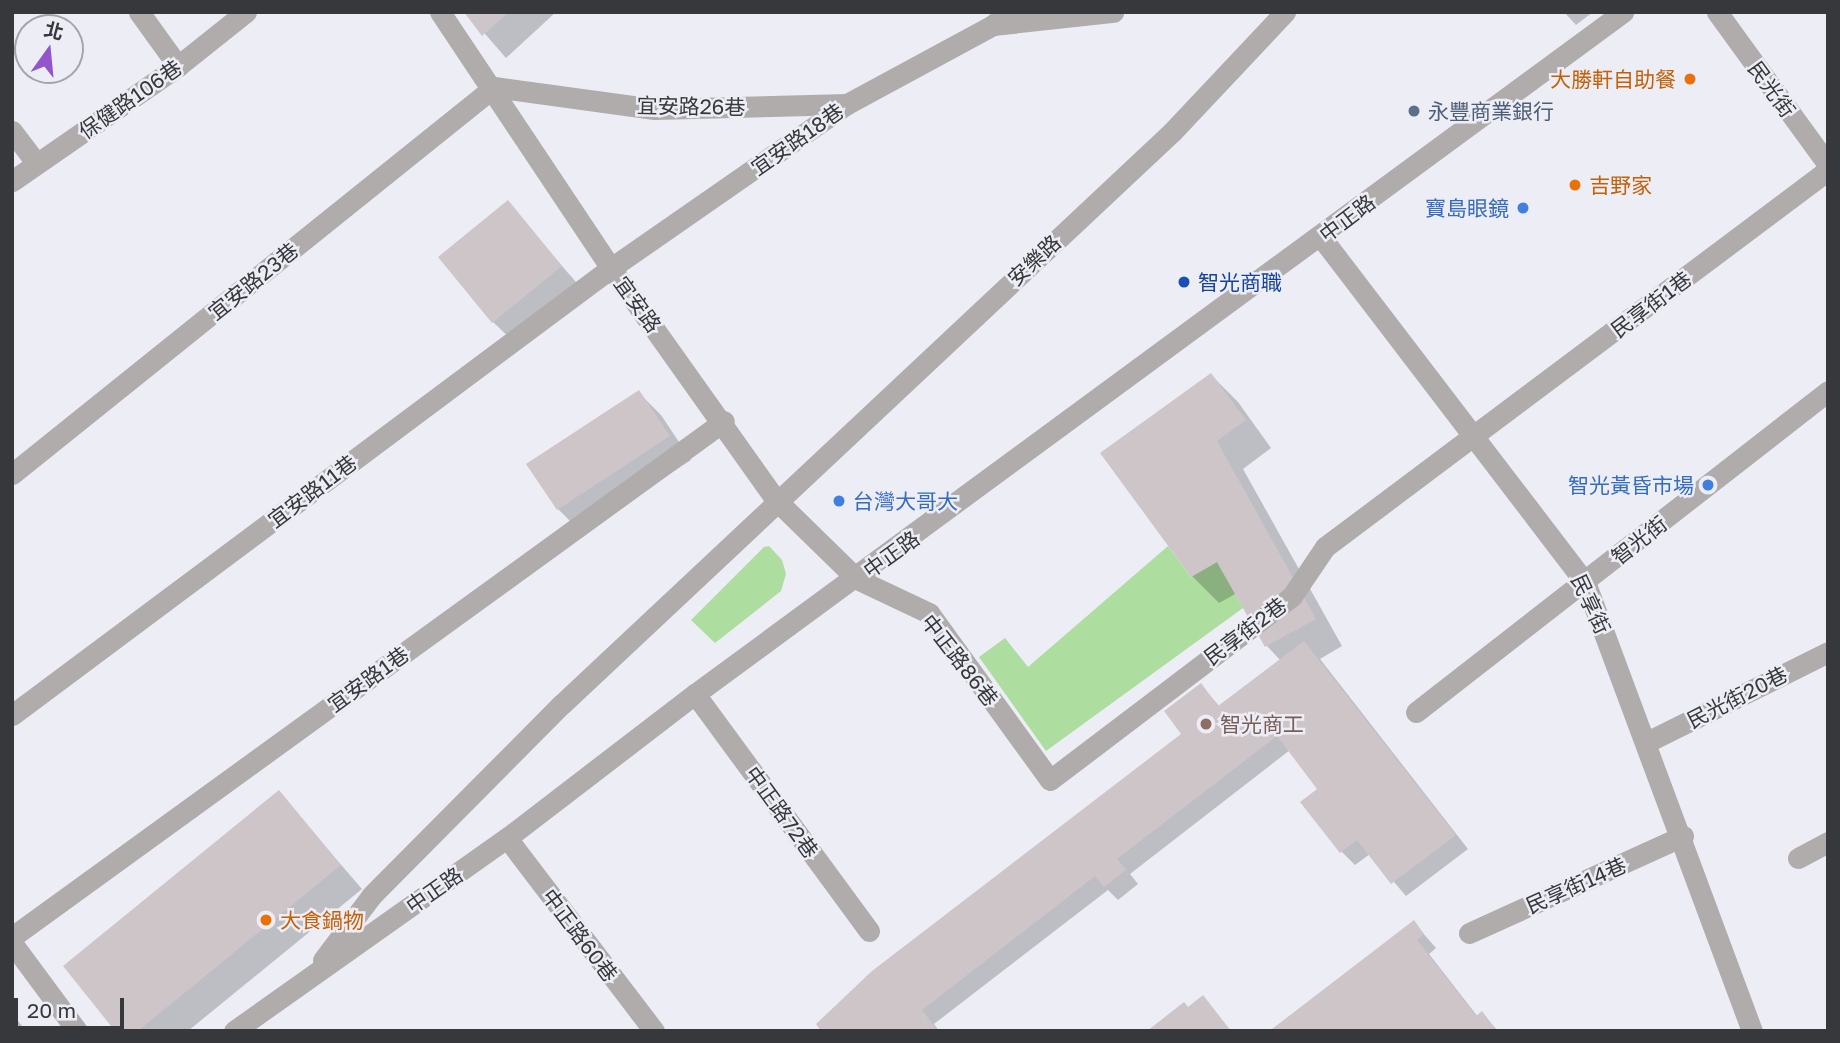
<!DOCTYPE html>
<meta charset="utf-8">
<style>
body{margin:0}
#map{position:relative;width:1840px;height:1043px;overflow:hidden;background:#ededf6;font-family:"Golos Text","Noto Sans TC",sans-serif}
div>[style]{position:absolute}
.green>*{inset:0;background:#addd9f}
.shadow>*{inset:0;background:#0003}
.building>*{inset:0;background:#cec5c9}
.minor>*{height:21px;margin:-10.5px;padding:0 10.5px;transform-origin:10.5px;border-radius:10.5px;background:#b0acab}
.dots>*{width:19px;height:19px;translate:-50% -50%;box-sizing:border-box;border:4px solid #ededf6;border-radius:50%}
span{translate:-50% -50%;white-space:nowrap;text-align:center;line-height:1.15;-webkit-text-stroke:5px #ededf6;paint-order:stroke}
.food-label{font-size:21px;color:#c56008}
.right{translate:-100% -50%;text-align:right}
.left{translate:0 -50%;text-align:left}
.street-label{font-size:21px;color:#37383b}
.service-label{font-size:21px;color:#4e5e75}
.shop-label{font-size:21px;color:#366cbe}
.transit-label{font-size:21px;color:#164399}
.education-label{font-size:21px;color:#785e54}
.frame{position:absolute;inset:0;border:14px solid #37383b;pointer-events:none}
.north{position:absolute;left:14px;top:14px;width:70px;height:70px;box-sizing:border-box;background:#ededf6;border:2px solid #a4a5ab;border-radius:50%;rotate:15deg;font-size:19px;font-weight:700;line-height:28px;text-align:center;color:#37383b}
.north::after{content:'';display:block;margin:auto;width:24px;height:32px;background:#9255cc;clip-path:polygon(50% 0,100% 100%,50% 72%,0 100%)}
.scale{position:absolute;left:14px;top:998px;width:110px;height:32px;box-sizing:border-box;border:4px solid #37383b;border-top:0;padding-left:9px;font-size:21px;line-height:24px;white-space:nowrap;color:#37383b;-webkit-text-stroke:5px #ededf6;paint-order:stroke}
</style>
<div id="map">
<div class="green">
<div style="clip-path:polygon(769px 546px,782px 560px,786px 574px,781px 591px,715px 643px,691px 620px,764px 547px)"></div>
<div style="clip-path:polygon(1168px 546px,1191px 577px,1217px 562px,1243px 608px,1046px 751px,979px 657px,1005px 638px,1028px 667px)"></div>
</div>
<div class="shadow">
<div style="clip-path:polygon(466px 12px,556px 12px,506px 58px)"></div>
<div style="clip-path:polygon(1564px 12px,1593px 12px,1576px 25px)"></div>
<div style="clip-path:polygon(507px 203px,583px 290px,516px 344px,493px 322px)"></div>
<div style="clip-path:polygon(1211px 375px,1238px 402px,1271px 448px,1243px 469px,1342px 646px,1320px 659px,1468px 849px,1406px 896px,1370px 854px,1355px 865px,1342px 852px,1320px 789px,1290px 750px,1130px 874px,1138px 884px,1118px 900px,1108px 890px,934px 1024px,939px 1031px,824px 1031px,1184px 734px,1201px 685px,1220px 707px,1281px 661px,1267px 646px,1237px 593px,1219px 603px,1192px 576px)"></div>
<div style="clip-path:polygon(638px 392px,661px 415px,691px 460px,581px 532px,558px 509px,528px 465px)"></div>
<div style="clip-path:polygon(279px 793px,362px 889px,188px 1031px,118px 1031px)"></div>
<div style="clip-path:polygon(1414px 923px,1436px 948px,1429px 954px,1478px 1017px,1482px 1013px,1498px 1031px,1277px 1031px)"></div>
<div style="clip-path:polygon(12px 1014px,15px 1017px,26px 1031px,12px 1031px)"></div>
</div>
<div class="building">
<div style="clip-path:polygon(464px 12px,509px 12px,482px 36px)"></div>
<div style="clip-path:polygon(508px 200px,562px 266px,492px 323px,438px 257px)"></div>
<div style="clip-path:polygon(1211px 373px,1246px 420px,1217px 441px,1316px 619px,1265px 647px,1217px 562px,1191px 577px,1100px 453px)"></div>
<div style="clip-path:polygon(639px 390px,670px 436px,557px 510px,526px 464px)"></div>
<div style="clip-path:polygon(1304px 641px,1456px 835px,1391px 884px,1357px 840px,1340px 853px,1300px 802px,1317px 789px,1277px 736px,1117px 859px,1126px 870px,1104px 887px,1095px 876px,922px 1010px,938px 1031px,821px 1031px,816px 1024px,872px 971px,1181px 734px,1164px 711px,1201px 683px,1218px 706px)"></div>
<div style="clip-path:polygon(279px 790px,341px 865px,138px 1031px,115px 1031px,63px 966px)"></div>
<div style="clip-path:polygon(1414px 920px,1424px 934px,1417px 940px,1476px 1016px,1482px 1011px,1497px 1031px,1272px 1029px)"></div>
<div style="clip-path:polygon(1203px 995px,1231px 1031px,1147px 1031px,1184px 1002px,1188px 1007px)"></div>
<div style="clip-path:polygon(12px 1017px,23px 1031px,12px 1031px)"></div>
</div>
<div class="minor">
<div style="left:139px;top:12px;width:67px;rotate:54.2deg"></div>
<div style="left:440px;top:12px;width:308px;rotate:56.3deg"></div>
<div style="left:611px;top:268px;width:285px;rotate:54.6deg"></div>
<div style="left:776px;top:500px;width:113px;rotate:44.3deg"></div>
<div style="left:857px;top:579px;width:80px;rotate:25.3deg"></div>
<div style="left:929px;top:613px;width:206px;rotate:54.1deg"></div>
<div style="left:1050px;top:780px;width:304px;rotate:-37.2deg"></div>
<div style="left:1292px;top:596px;width:59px;rotate:-56deg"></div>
<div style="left:1325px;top:547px;width:629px;rotate:-36.85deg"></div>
<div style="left:1717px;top:12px;width:189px;rotate:54deg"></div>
<div style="left:993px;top:25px;width:121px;rotate:-6.2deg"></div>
<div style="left:12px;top:131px;width:41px;rotate:52.9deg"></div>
<div style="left:12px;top:181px;width:202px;rotate:-34.7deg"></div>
<div style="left:178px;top:66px;width:87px;rotate:-38.5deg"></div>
<div style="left:1321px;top:237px;width:434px;rotate:52.6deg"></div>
<div style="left:1585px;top:582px;width:479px;rotate:69.6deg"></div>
<div style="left:12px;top:474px;width:618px;rotate:-38.76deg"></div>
<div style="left:494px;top:87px;width:162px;rotate:7.8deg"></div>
<div style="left:655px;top:109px;width:192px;rotate:-1.5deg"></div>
<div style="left:695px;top:694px;width:294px;rotate:53.7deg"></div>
<div style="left:1416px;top:712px;width:522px;rotate:-37.92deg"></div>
<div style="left:12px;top:715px;width:747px;rotate:-36.73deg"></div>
<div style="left:611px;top:268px;width:287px;rotate:-34.8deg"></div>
<div style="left:847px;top:104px;width:166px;rotate:-28.4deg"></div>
<div style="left:993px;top:25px;width:20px;rotate:-41deg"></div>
<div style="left:1647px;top:742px;width:202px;rotate:-26.4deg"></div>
<div style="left:507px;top:838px;width:243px;rotate:52.7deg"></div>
<div style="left:1798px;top:858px;width:34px;rotate:-28deg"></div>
<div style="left:1469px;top:933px;width:235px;rotate:-24.4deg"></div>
<div style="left:12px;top:937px;width:879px;rotate:-35.93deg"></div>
<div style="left:12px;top:943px;width:109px;rotate:53.5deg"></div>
<div style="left:323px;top:960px;width:81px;rotate:-53deg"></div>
<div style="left:372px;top:895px;width:269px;rotate:-45.2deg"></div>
<div style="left:562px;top:704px;width:836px;rotate:-43.16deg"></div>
<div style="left:1172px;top:132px;width:165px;rotate:-46.7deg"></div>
<div style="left:234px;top:1031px;width:334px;rotate:-35.3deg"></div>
<div style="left:507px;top:838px;width:237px;rotate:-37.5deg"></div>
<div style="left:695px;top:694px;width:1152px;rotate:-36.31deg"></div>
</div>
<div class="dots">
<div style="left:1690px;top:79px;background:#e8710a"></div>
<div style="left:1414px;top:111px;background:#5c6f8a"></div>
<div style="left:1575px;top:185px;background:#e8710a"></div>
<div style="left:1523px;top:208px;background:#3f7fe0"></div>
<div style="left:1184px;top:282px;background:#1a4fb4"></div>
<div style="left:1708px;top:485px;background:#3f7fe0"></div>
<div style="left:839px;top:501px;background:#3f7fe0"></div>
<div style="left:1206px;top:724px;background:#8d6e63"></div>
<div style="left:266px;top:920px;background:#e8710a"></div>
</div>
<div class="food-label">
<span class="right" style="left:1676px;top:79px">大勝軒自助餐</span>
<span class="left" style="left:1589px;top:185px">吉野家</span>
<span class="left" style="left:280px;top:920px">大食鍋物</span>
</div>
<div class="street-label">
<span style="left:1772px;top:89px;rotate:54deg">民光街</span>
<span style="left:130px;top:99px;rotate:-35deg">保健路106巷</span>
<span style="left:691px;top:106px;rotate:1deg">宜安路26巷</span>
<span style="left:797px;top:139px;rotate:-35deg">宜安路18巷</span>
<span style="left:1347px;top:218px;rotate:-37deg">中正路</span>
<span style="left:1034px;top:260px;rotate:-43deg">安樂路</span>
<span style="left:253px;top:281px;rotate:-39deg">宜安路23巷</span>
<span style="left:638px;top:304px;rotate:54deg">宜安路</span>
<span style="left:1651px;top:304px;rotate:-37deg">民享街1巷</span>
<span style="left:312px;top:491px;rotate:-37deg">宜安路11巷</span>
<span style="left:1639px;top:540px;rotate:-38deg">智光街</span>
<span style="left:891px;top:554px;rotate:-36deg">中正路</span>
<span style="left:1591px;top:604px;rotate:65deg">民享街</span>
<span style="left:1245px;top:631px;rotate:-37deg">民享街2巷</span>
<span style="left:960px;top:660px;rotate:52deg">中正路86巷</span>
<span style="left:368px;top:679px;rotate:-36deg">宜安路1巷</span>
<span style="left:1737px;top:697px;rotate:-27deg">民光街20巷</span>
<span style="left:782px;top:812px;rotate:54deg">中正路72巷</span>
<span style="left:1576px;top:885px;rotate:-24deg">民享街14巷</span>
<span style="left:434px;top:890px;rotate:-35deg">中正路</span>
<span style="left:580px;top:935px;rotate:53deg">中正路60巷</span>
</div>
<div class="service-label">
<span class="left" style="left:1428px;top:111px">永豐商業銀行</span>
</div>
<div class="shop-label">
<span class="right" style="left:1509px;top:208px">寶島眼鏡</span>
<span class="right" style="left:1694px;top:485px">智光黃昏市場</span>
<span class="left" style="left:853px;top:501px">台灣大哥大</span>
</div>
<div class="transit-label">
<span class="left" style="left:1198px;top:282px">智光商職</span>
</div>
<div class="education-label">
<span class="left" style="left:1220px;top:724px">智光商工</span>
</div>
<div class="frame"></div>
<div class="north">北</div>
<div class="scale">20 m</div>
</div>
